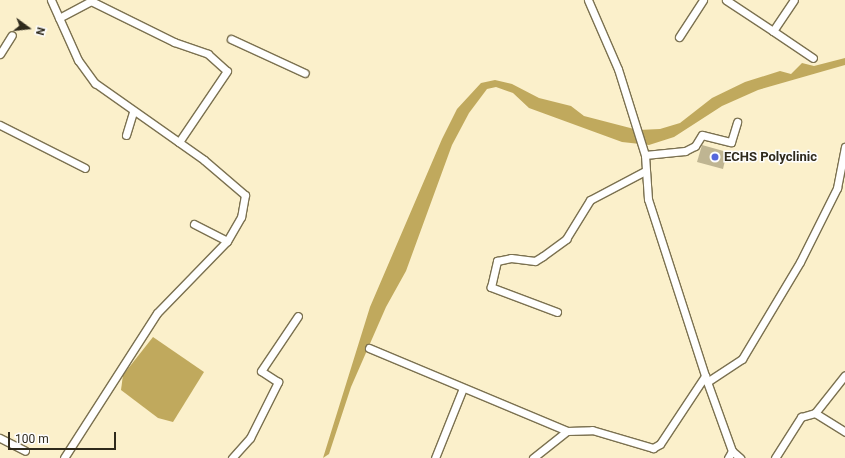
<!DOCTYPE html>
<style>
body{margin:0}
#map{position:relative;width:845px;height:458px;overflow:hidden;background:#fbf0cb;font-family:Roboto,sans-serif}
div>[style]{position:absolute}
.water>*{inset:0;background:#c0a95d}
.building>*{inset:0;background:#bfb592}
.roads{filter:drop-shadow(1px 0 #7b7150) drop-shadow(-1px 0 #7b7150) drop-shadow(0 1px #7b7150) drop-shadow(0 -1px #7b7150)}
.minor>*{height:7px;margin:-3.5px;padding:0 3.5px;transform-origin:3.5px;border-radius:3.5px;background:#fff}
.dots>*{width:11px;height:11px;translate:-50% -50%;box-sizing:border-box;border:2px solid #fdfdfd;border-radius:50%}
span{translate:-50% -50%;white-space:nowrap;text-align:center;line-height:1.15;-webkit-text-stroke:3px #fdfdfd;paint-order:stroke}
.poi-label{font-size:13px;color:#2f2a1c;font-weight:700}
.left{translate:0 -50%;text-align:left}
.north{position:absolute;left:8px;top:8px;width:40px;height:40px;-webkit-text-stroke:3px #fdfdfd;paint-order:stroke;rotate:105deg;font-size:11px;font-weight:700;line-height:16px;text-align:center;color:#2f2a1c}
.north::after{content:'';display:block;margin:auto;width:14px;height:18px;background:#2f2a1c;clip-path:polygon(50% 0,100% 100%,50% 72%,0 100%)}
.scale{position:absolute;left:8px;top:432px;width:108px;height:18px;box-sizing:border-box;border:2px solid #2f2a1c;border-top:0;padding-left:5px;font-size:12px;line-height:14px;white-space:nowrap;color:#2f2a1c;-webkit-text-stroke:3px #fdfdfd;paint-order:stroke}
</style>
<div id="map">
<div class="water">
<div style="clip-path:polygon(845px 58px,845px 65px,758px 90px,722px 106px,674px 137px,649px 145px,622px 142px,529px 108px,513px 93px,496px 87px,487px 89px,469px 113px,452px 145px,406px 271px,386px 307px,351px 387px,329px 454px,323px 458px,370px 307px,442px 139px,457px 109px,481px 83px,495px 80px,512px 84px,539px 98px,571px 106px,584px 116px,638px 130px,660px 129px,680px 123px,712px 98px,745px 82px,780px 71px,791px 74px,802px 63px,814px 66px)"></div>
<div style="clip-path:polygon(153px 337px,204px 372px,173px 422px,158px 418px,121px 390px,123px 375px)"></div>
</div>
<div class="building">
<div style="clip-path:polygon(702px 145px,727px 152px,723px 169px,697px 162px)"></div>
</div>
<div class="roads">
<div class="minor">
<div style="left:51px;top:0;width:66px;rotate:65.8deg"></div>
<div style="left:78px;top:60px;width:29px;rotate:54deg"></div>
<div style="left:95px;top:83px;width:133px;rotate:35.2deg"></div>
<div style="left:204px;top:160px;width:54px;rotate:40.5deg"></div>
<div style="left:245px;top:195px;width:22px;rotate:100deg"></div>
<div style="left:241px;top:217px;width:28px;rotate:120deg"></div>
<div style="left:227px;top:241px;width:100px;rotate:134.2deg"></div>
<div style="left:157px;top:313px;width:172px;rotate:122.7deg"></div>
<div style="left:588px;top:0;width:75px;rotate:66.5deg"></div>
<div style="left:618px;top:69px;width:90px;rotate:72.6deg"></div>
<div style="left:645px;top:155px;width:44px;rotate:86.1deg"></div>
<div style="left:648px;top:199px;width:186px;rotate:72.1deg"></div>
<div style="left:705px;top:376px;width:80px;rotate:70.2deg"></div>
<div style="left:732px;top:451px;width:11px;rotate:41deg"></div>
<div style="left:726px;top:0;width:56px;rotate:33.4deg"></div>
<div style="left:773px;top:31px;width:37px;rotate:-56deg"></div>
<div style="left:59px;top:18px;width:36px;rotate:-28deg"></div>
<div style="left:91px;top:1px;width:93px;rotate:26.3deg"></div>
<div style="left:174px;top:42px;width:36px;rotate:19deg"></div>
<div style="left:208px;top:54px;width:25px;rotate:42deg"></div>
<div style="left:227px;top:71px;width:86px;rotate:124.1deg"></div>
<div style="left:773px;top:31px;width:48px;rotate:34deg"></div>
<div style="left:679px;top:37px;width:44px;rotate:-57deg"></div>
<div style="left:231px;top:39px;width:81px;rotate:24.7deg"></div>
<div style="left:0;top:54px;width:22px;rotate:-58deg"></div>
<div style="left:0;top:125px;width:95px;rotate:26.8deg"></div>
<div style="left:126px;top:135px;width:24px;rotate:-73deg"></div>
<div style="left:645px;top:155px;width:40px;rotate:-5.7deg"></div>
<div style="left:685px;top:151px;width:11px;rotate:-27deg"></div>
<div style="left:695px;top:146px;width:13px;rotate:-58deg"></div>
<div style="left:702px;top:135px;width:30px;rotate:14deg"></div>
<div style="left:731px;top:142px;width:21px;rotate:-73deg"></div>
<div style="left:194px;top:224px;width:37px;rotate:27deg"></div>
<div style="left:557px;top:312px;width:71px;rotate:-159.3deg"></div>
<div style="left:491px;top:287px;width:27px;rotate:-77deg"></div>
<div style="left:497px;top:261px;width:14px;rotate:-12deg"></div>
<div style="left:511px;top:258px;width:24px;rotate:7deg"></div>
<div style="left:535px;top:261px;width:9px;rotate:-32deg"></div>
<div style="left:543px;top:256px;width:29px;rotate:-36deg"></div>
<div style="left:566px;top:239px;width:46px;rotate:-58.4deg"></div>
<div style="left:590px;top:200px;width:62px;rotate:-27.8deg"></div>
<div style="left:369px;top:348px;width:215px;rotate:22.7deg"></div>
<div style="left:567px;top:431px;width:25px;rotate:-2deg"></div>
<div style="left:592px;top:430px;width:64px;rotate:16.4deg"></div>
<div style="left:653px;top:448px;width:8px;rotate:-30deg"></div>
<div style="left:660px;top:444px;width:82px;rotate:-56.5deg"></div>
<div style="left:707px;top:382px;width:42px;rotate:-33.3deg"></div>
<div style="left:742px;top:359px;width:113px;rotate:-59.1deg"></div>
<div style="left:800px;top:262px;width:83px;rotate:-63.4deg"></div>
<div style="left:837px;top:188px;width:42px;rotate:-79deg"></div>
<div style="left:815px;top:413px;width:36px;rotate:32deg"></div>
<div style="left:0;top:438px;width:28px;rotate:27deg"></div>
<div style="left:232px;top:458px;width:27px;rotate:-48deg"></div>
<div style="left:250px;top:438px;width:63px;rotate:-63.4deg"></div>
<div style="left:278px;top:382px;width:20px;rotate:-147deg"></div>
<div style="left:261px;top:371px;width:66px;rotate:-56.1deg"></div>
<div style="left:435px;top:458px;width:75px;rotate:-68.2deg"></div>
<div style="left:533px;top:458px;width:43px;rotate:-38.5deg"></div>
<div style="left:728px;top:458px;width:8px;rotate:-60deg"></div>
<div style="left:775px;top:458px;width:49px;rotate:-57.6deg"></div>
<div style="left:801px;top:417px;width:15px;rotate:-16deg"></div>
<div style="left:815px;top:413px;width:48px;rotate:-51.7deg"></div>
</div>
</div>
<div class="dots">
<div style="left:715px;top:157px;background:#5466dc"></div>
</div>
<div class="poi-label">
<span class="left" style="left:724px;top:157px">ECHS Polyclinic</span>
</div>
<div class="north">N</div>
<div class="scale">100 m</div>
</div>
